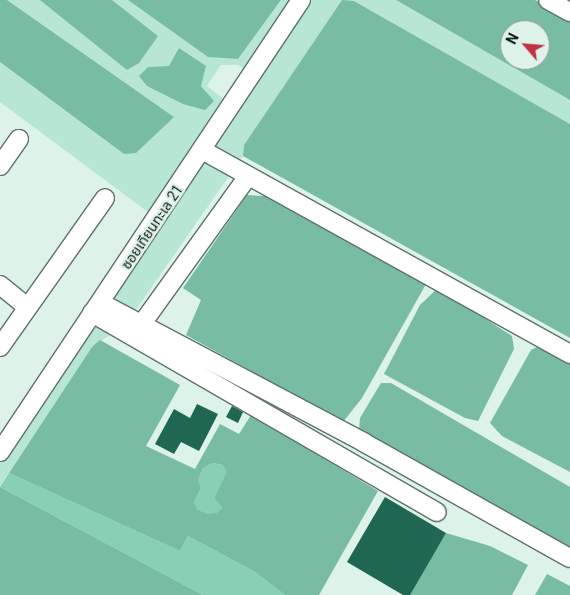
<!DOCTYPE html>
<meta charset="utf-8">
<style>
body{margin:0}
#map{position:relative;width:570px;height:595px;overflow:hidden;background:#ddf2e9;font-family:Roboto,"Noto Sans Thai",sans-serif}
div>[style]{position:absolute}
.green>*{inset:0;background:#b8e6d4}
.forest>*{inset:0;background:#89cfb5}
.water>*{inset:0;background:#77bca3}
.building>*{inset:0;background:#1f6752}
.roads{filter:drop-shadow(1px 0 #5f716a) drop-shadow(-1px 0 #5f716a) drop-shadow(0 1px #5f716a) drop-shadow(0 -1px #5f716a)}
.minor>*{height:18px;margin:-9px;padding:0 9px;transform-origin:9px;border-radius:9px;background:#fff}
span{translate:-50% -50%;white-space:nowrap;text-align:center;line-height:1.15;-webkit-text-stroke:5px #ddf2e9;paint-order:stroke}
.street-label{font-size:14px;color:#0f1714}
.north{position:absolute;left:500px;top:20px;width:50px;height:50px;box-sizing:border-box;background:#ddf2e9;border:1px solid #8b9a94;border-radius:50%;rotate:297deg;font-size:14px;font-weight:700;line-height:20px;text-align:center;color:#0f1714}
.north::after{content:'';display:block;margin:auto;width:18px;height:22px;background:#c13142;clip-path:polygon(50% 0,100% 100%,50% 72%,0 100%)}
</style>
<div id="map">
<div class="green">
<div style="clip-path:polygon(evenodd,7px 0,40px 0,61px 15px,158px 36px,112px 0,128px 0,208px 57px,238px 59px,281px 0,396px 0,570px 100px,570px 124px,354px 1px,342px 0,244px 145px,243px 156px,126px 324px,92px 347px,0 486px,0 443px,152px 215px,0 102px,0 62px,124px 154px,174px 117px,7px 0,221px 65px,238px 65px,247px 71px,225px 100px,207px 86px,221px 65px,7px 0,169px 66px,201px 86px,214px 102px,148px 67px,169px 66px)"></div>
</div>
<div class="forest">
<div style="clip-path:polygon(213px 463px,223px 465px,228px 472px,214px 498px,222px 508px,217px 514px,208px 514px,197px 509px,194px 502px,201px 488px,198px 480px,203px 468px)"></div>
<div style="clip-path:polygon(9px 473px,180px 551px,188px 536px,255px 572px,285px 595px,203px 595px,0 487px)"></div>
</div>
<div class="water">
<div style="clip-path:polygon(0 0,7px 0,174px 117px,136px 153px,124px 154px,0 62px)"></div>
<div style="clip-path:polygon(40px 0,112px 0,158px 36px,139px 63px,127px 70px)"></div>
<div style="clip-path:polygon(128px 0,281px 0,238px 59px,208px 57px)"></div>
<div style="clip-path:polygon(342px 0,354px 1px,570px 124px,570px 338px,243px 156px,244px 145px)"></div>
<div style="clip-path:polygon(evenodd,396px 0,535px 0,570px 19px,570px 100px,396px 0,510px 30px,540px 30px,540px 60px,510px 60px,510px 30px)"></div>
<div style="clip-path:polygon(179px 48px,206px 66px,201px 86px,214px 101px,205px 110px,183px 104px,147px 86px,139px 76px,148px 67px,169px 66px)"></div>
<div style="clip-path:polygon(247px 195px,265px 196px,426px 284px,362px 398px,343px 422px,186px 335px,201px 300px,183px 288px)"></div>
<div style="clip-path:polygon(438px 288px,512px 336px,514px 349px,478px 421px,465px 418px,384px 374px,420px 305px)"></div>
<div style="clip-path:polygon(evenodd,100px 340px,180px 385px,146px 446px,195px 469px,220px 424px,239px 434px,251px 415px,378px 491px,319px 595px,285px 595px,255px 572px,188px 536px,180px 551px,9px 473px,92px 347px,100px 340px,213px 463px,223px 465px,227px 472px,214px 498px,222px 508px,217px 513px,208px 514px,197px 509px,194px 502px,201px 488px,198px 480px,203px 468px,213px 463px)"></div>
<div style="clip-path:polygon(541px 345px,570px 360px,570px 472px,502px 436px,490px 423px,531px 350px)"></div>
<div style="clip-path:polygon(381px 383px,391px 383px,570px 487px,570px 549px,359px 430px,360px 418px)"></div>
<div style="clip-path:polygon(0 487px,203px 595px,0 595px)"></div>
<div style="clip-path:polygon(446px 533px,490px 546px,528px 565px,512px 595px,407px 595px)"></div>
<div style="clip-path:polygon(547px 574px,570px 586px,570px 595px,535px 595px)"></div>
</div>
<div class="building">
<div style="clip-path:polygon(197px 404px,218px 414px,199px 451px,181px 442px,174px 454px,155px 444px,174px 409px,190px 418px)"></div>
<div style="clip-path:polygon(232px 406px,243px 412px,238px 423px,226px 417px)"></div>
<div style="clip-path:polygon(385px 497px,446px 533px,410px 595px,403px 595px,347px 562px)"></div>
</div>
<div class="roads">
<div class="minor">
<div style="left:548px;top:0;width:25px;rotate:29deg"></div>
<div style="left:202px;top:150px;width:421px;rotate:29deg"></div>
<div style="left:0;top:166px;width:33px;rotate:-55deg"></div>
<div style="left:0;top:285px;width:35px;rotate:39deg"></div>
<div style="left:101px;top:303px;width:297px;rotate:27.9deg"></div>
<div style="left:363px;top:442px;width:237px;rotate:29.3deg"></div>
<div style="left:92px;top:313px;width:398px;rotate:30deg"></div>
<div style="left:141px;top:325px;width:183px;rotate:-54.3deg"></div>
<div style="left:0;top:347px;width:182px;rotate:-54.8deg"></div>
<div style="left:0;top:452px;width:543px;rotate:-56.34deg"></div>
</div>
</div>
<div class="street-label">
<span style="left:152px;top:227px;rotate:-56deg">ซอยเทียนทะเล 21</span>
</div>
<div class="north">N</div>
</div>
